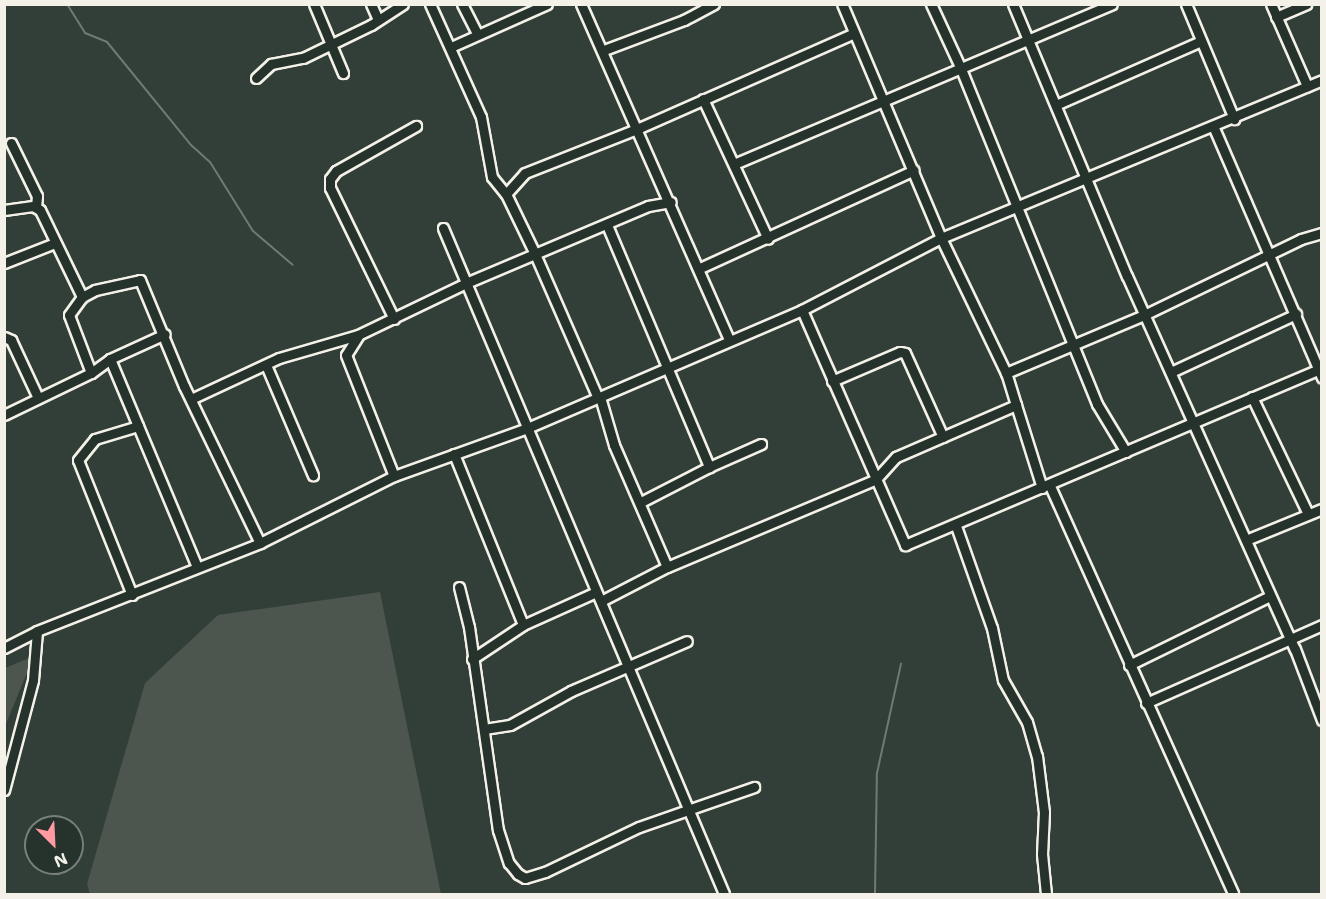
<!DOCTYPE html>
<style>
body{margin:0}
#map{position:relative;width:1326px;height:899px;overflow:hidden;background:#323e38;font-family:"Shantell Sans",sans-serif}
div>[style]{position:absolute}
.green>*{inset:0;background:#4c564f}
.stream>*{height:2px;margin:-1px;padding:0 1px;transform-origin:1px;border-radius:1px;background:#727972}
.roads{filter:drop-shadow(2px 0 #f4f1e8) drop-shadow(-2px 0 #f4f1e8) drop-shadow(0 2px #f4f1e8) drop-shadow(0 -2px #f4f1e8)}
.minor>*{height:9px;margin:-4.5px;padding:0 4.5px;transform-origin:4.5px;border-radius:4.5px;background:#26332d}
span{translate:-50% -50%;white-space:nowrap;text-align:center;line-height:1.15;-webkit-text-stroke:6px #26332d;paint-order:stroke}
.frame{position:absolute;inset:0;border:6px solid #f4f1e8;pointer-events:none}
.north{position:absolute;left:24px;top:815px;width:60px;height:60px;box-sizing:border-box;background:#26332d;border:2px solid #787f78;border-radius:50%;rotate:156deg;font-size:16px;font-weight:700;line-height:24px;text-align:center;color:#f4f1e8}
.north::after{content:'';display:block;margin:auto;width:21px;height:27px;background:#ff9aa2;clip-path:polygon(50% 0,100% 100%,50% 72%,0 100%)}
</style>
<div id="map">
<div class="green">
<div style="clip-path:polygon(380px 592px,441px 894px,90px 894px,87px 884px,145px 683px,218px 615px)"></div>
<div style="clip-path:polygon(34px 656px,5px 726px,5px 668px)"></div>
</div>
<div class="stream">
<div style="left:67px;top:4px;width:34px;rotate:58deg"></div>
<div style="left:85px;top:33px;width:24px;rotate:22deg"></div>
<div style="left:107px;top:42px;width:133px;rotate:50.8deg"></div>
<div style="left:191px;top:145px;width:25px;rotate:42deg"></div>
<div style="left:210px;top:162px;width:81px;rotate:58.1deg"></div>
<div style="left:253px;top:231px;width:52px;rotate:40.4deg"></div>
<div style="left:875px;top:894px;width:121px;rotate:-89.1deg"></div>
<div style="left:877px;top:773px;width:112px;rotate:-77.6deg"></div>
</div>
<div class="roads">
<div class="minor">
<div style="left:314px;top:4px;width:75px;rotate:67.2deg"></div>
<div style="left:371px;top:4px;width:17px;rotate:66deg"></div>
<div style="left:430px;top:4px;width:124px;rotate:65.7deg"></div>
<div style="left:481px;top:117px;width:61px;rotate:79.6deg"></div>
<div style="left:492px;top:177px;width:22px;rotate:51deg"></div>
<div style="left:506px;top:194px;width:67px;rotate:64.2deg"></div>
<div style="left:535px;top:254px;width:157px;rotate:66.4deg"></div>
<div style="left:462px;top:4px;width:34px;rotate:63deg"></div>
<div style="left:581px;top:4px;width:367px;rotate:66.2deg"></div>
<div style="left:931px;top:4px;width:72px;rotate:65.2deg"></div>
<div style="left:961px;top:69px;width:362px;rotate:67.9deg"></div>
<div style="left:1097px;top:404px;width:56px;rotate:58.9deg"></div>
<div style="left:1013px;top:4px;width:295px;rotate:67.3deg"></div>
<div style="left:1127px;top:276px;width:409px;rotate:65.8deg"></div>
<div style="left:1295px;top:649px;width:76px;rotate:69.2deg"></div>
<div style="left:1186px;top:4px;width:125px;rotate:67.3deg"></div>
<div style="left:1271px;top:4px;width:90px;rotate:66.3deg"></div>
<div style="left:1276px;top:17px;width:33px;rotate:-23deg"></div>
<div style="left:451px;top:47px;width:105px;rotate:-24.1deg"></div>
<div style="left:604px;top:50px;width:85px;rotate:-20.6deg"></div>
<div style="left:684px;top:20px;width:34px;rotate:-28deg"></div>
<div style="left:256px;top:78px;width:21px;rotate:-43deg"></div>
<div style="left:271px;top:64px;width:33px;rotate:-11deg"></div>
<div style="left:303px;top:58px;width:76px;rotate:-25.9deg"></div>
<div style="left:371px;top:25px;width:38px;rotate:-33deg"></div>
<div style="left:703px;top:99px;width:154px;rotate:65.1deg"></div>
<div style="left:1058px;top:104px;width:156px;rotate:-23.8deg"></div>
<div style="left:1214px;top:128px;width:272px;rotate:66.6deg"></div>
<div style="left:11px;top:143px;width:59px;rotate:63.9deg"></div>
<div style="left:37px;top:196px;width:11px;rotate:95deg"></div>
<div style="left:734px;top:164px;width:410px;rotate:-22.9deg"></div>
<div style="left:506px;top:194px;width:28px;rotate:-48deg"></div>
<div style="left:525px;top:173px;width:123px;rotate:-21.5deg"></div>
<div style="left:639px;top:128px;width:235px;rotate:-23.8deg"></div>
<div style="left:4px;top:210px;width:29px;rotate:-8deg"></div>
<div style="left:33px;top:206px;width:8px;rotate:30deg"></div>
<div style="left:40px;top:210px;width:97px;rotate:64.2deg"></div>
<div style="left:82px;top:297px;width:15px;rotate:-28deg"></div>
<div style="left:95px;top:290px;width:46px;rotate:-12.5deg"></div>
<div style="left:140px;top:280px;width:115px;rotate:67.5deg"></div>
<div style="left:184px;top:386px;width:174px;rotate:64.2deg"></div>
<div style="left:607px;top:225px;width:263px;rotate:67.1deg"></div>
<div style="left:709px;top:467px;width:76px;rotate:152.8deg"></div>
<div style="left:443px;top:228px;width:723px;rotate:67.12deg"></div>
<div style="left:4px;top:263px;width:55px;rotate:-21.4deg"></div>
<div style="left:700px;top:268px;width:235px;rotate:-24.6deg"></div>
<div style="left:82px;top:297px;width:22px;rotate:126deg"></div>
<div style="left:69px;top:315px;width:62px;rotate:69.2deg"></div>
<div style="left:91px;top:373px;width:24px;rotate:-36deg"></div>
<div style="left:110px;top:359px;width:223px;rotate:67.3deg"></div>
<div style="left:802px;top:310px;width:257px;rotate:66.3deg"></div>
<div style="left:905px;top:545px;width:453px;rotate:-23deg"></div>
<div style="left:394px;top:319px;width:146px;rotate:-116deg"></div>
<div style="left:330px;top:188px;width:9px;rotate:-90deg"></div>
<div style="left:330px;top:179px;width:10px;rotate:-53deg"></div>
<div style="left:336px;top:171px;width:92px;rotate:-29.4deg"></div>
<div style="left:358px;top:336px;width:22px;rotate:122deg"></div>
<div style="left:346px;top:355px;width:130px;rotate:68.4deg"></div>
<div style="left:4px;top:337px;width:8px;rotate:23deg"></div>
<div style="left:11px;top:340px;width:64px;rotate:65deg"></div>
<div style="left:110px;top:359px;width:60px;rotate:-24.4deg"></div>
<div style="left:266px;top:365px;width:120px;rotate:66.9deg"></div>
<div style="left:1171px;top:372px;width:138px;rotate:-24.9deg"></div>
<div style="left:1006px;top:373px;width:150px;rotate:-115.7deg"></div>
<div style="left:941px;top:238px;width:412px;rotate:-22.5deg"></div>
<div style="left:832px;top:381px;width:74px;rotate:-23.1deg"></div>
<div style="left:900px;top:352px;width:5px;rotate:11deg"></div>
<div style="left:905px;top:353px;width:92px;rotate:65.7deg"></div>
<div style="left:600px;top:397px;width:50px;rotate:73.7deg"></div>
<div style="left:614px;top:445px;width:133px;rotate:66.5deg"></div>
<div style="left:1252px;top:397px;width:130px;rotate:64.4deg"></div>
<div style="left:191px;top:399px;width:97px;rotate:-25deg"></div>
<div style="left:279px;top:358px;width:82px;rotate:-16.2deg"></div>
<div style="left:358px;top:335px;width:120px;rotate:-25.7deg"></div>
<div style="left:466px;top:283px;width:198px;rotate:-22.9deg"></div>
<div style="left:648px;top:206px;width:23px;rotate:-10deg"></div>
<div style="left:1016px;top:405px;width:87px;rotate:72.6deg"></div>
<div style="left:4px;top:415px;width:97px;rotate:-25.8deg"></div>
<div style="left:454px;top:454px;width:184px;rotate:68deg"></div>
<div style="left:709px;top:467px;width:57px;rotate:-23.9deg"></div>
<div style="left:1050px;top:486px;width:447px;rotate:65.8deg"></div>
<div style="left:956px;top:526px;width:108px;rotate:70.6deg"></div>
<div style="left:992px;top:628px;width:53px;rotate:78.1deg"></div>
<div style="left:1003px;top:680px;width:48px;rotate:60.3deg"></div>
<div style="left:1027px;top:722px;width:35px;rotate:74deg"></div>
<div style="left:1037px;top:756px;width:56px;rotate:82.9deg"></div>
<div style="left:1044px;top:812px;width:42px;rotate:92.7deg"></div>
<div style="left:1042px;top:854px;width:40px;rotate:84.3deg"></div>
<div style="left:1246px;top:540px;width:82px;rotate:-22.2deg"></div>
<div style="left:459px;top:587px;width:41px;rotate:76deg"></div>
<div style="left:469px;top:627px;width:205px;rotate:81.9deg"></div>
<div style="left:498px;top:830px;width:35px;rotate:72deg"></div>
<div style="left:509px;top:863px;width:14px;rotate:51deg"></div>
<div style="left:518px;top:874px;width:8px;rotate:30deg"></div>
<div style="left:525px;top:878px;width:21px;rotate:-17deg"></div>
<div style="left:545px;top:872px;width:104px;rotate:-25.6deg"></div>
<div style="left:639px;top:827px;width:122px;rotate:-19.2deg"></div>
<div style="left:132px;top:595px;width:145px;rotate:-111.8deg"></div>
<div style="left:78px;top:460px;width:27px;rotate:-51deg"></div>
<div style="left:95px;top:439px;width:45px;rotate:-16.8deg"></div>
<div style="left:601px;top:601px;width:74px;rotate:-27.3deg"></div>
<div style="left:667px;top:567px;width:227px;rotate:-22.8deg"></div>
<div style="left:876px;top:479px;width:30px;rotate:-48deg"></div>
<div style="left:896px;top:457px;width:131px;rotate:-23.4deg"></div>
<div style="left:1016px;top:405px;width:34px;rotate:-107deg"></div>
<div style="left:1006px;top:373px;width:150px;rotate:-22.8deg"></div>
<div style="left:1144px;top:315px;width:174px;rotate:-25.8deg"></div>
<div style="left:1301px;top:239px;width:22px;rotate:-16deg"></div>
<div style="left:4px;top:648px;width:37px;rotate:-27deg"></div>
<div style="left:472px;top:659px;width:61px;rotate:-33.7deg"></div>
<div style="left:523px;top:625px;width:80px;rotate:-24.3deg"></div>
<div style="left:1129px;top:665px;width:157px;rotate:-26.1deg"></div>
<div style="left:1146px;top:703px;width:193px;rotate:-23.9deg"></div>
<div style="left:484px;top:729px;width:26px;rotate:-9deg"></div>
<div style="left:510px;top:725px;width:70px;rotate:-29.1deg"></div>
<div style="left:571px;top:691px;width:126px;rotate:-23.3deg"></div>
<div style="left:4px;top:790px;width:114px;rotate:-75.2deg"></div>
<div style="left:33px;top:680px;width:49px;rotate:-85.3deg"></div>
<div style="left:37px;top:631px;width:240px;rotate:-21.5deg"></div>
<div style="left:260px;top:543px;width:150px;rotate:-26.6deg"></div>
<div style="left:394px;top:476px;width:141px;rotate:-19.8deg"></div>
<div style="left:527px;top:428px;width:299px;rotate:-23.2deg"></div>
<div style="left:802px;top:310px;width:157px;rotate:-27.4deg"></div>
<div style="left:941px;top:238px;width:254px;rotate:-112.9deg"></div>
</div>
</div>
<div class="frame"></div>
<div class="north">N</div>
</div>
